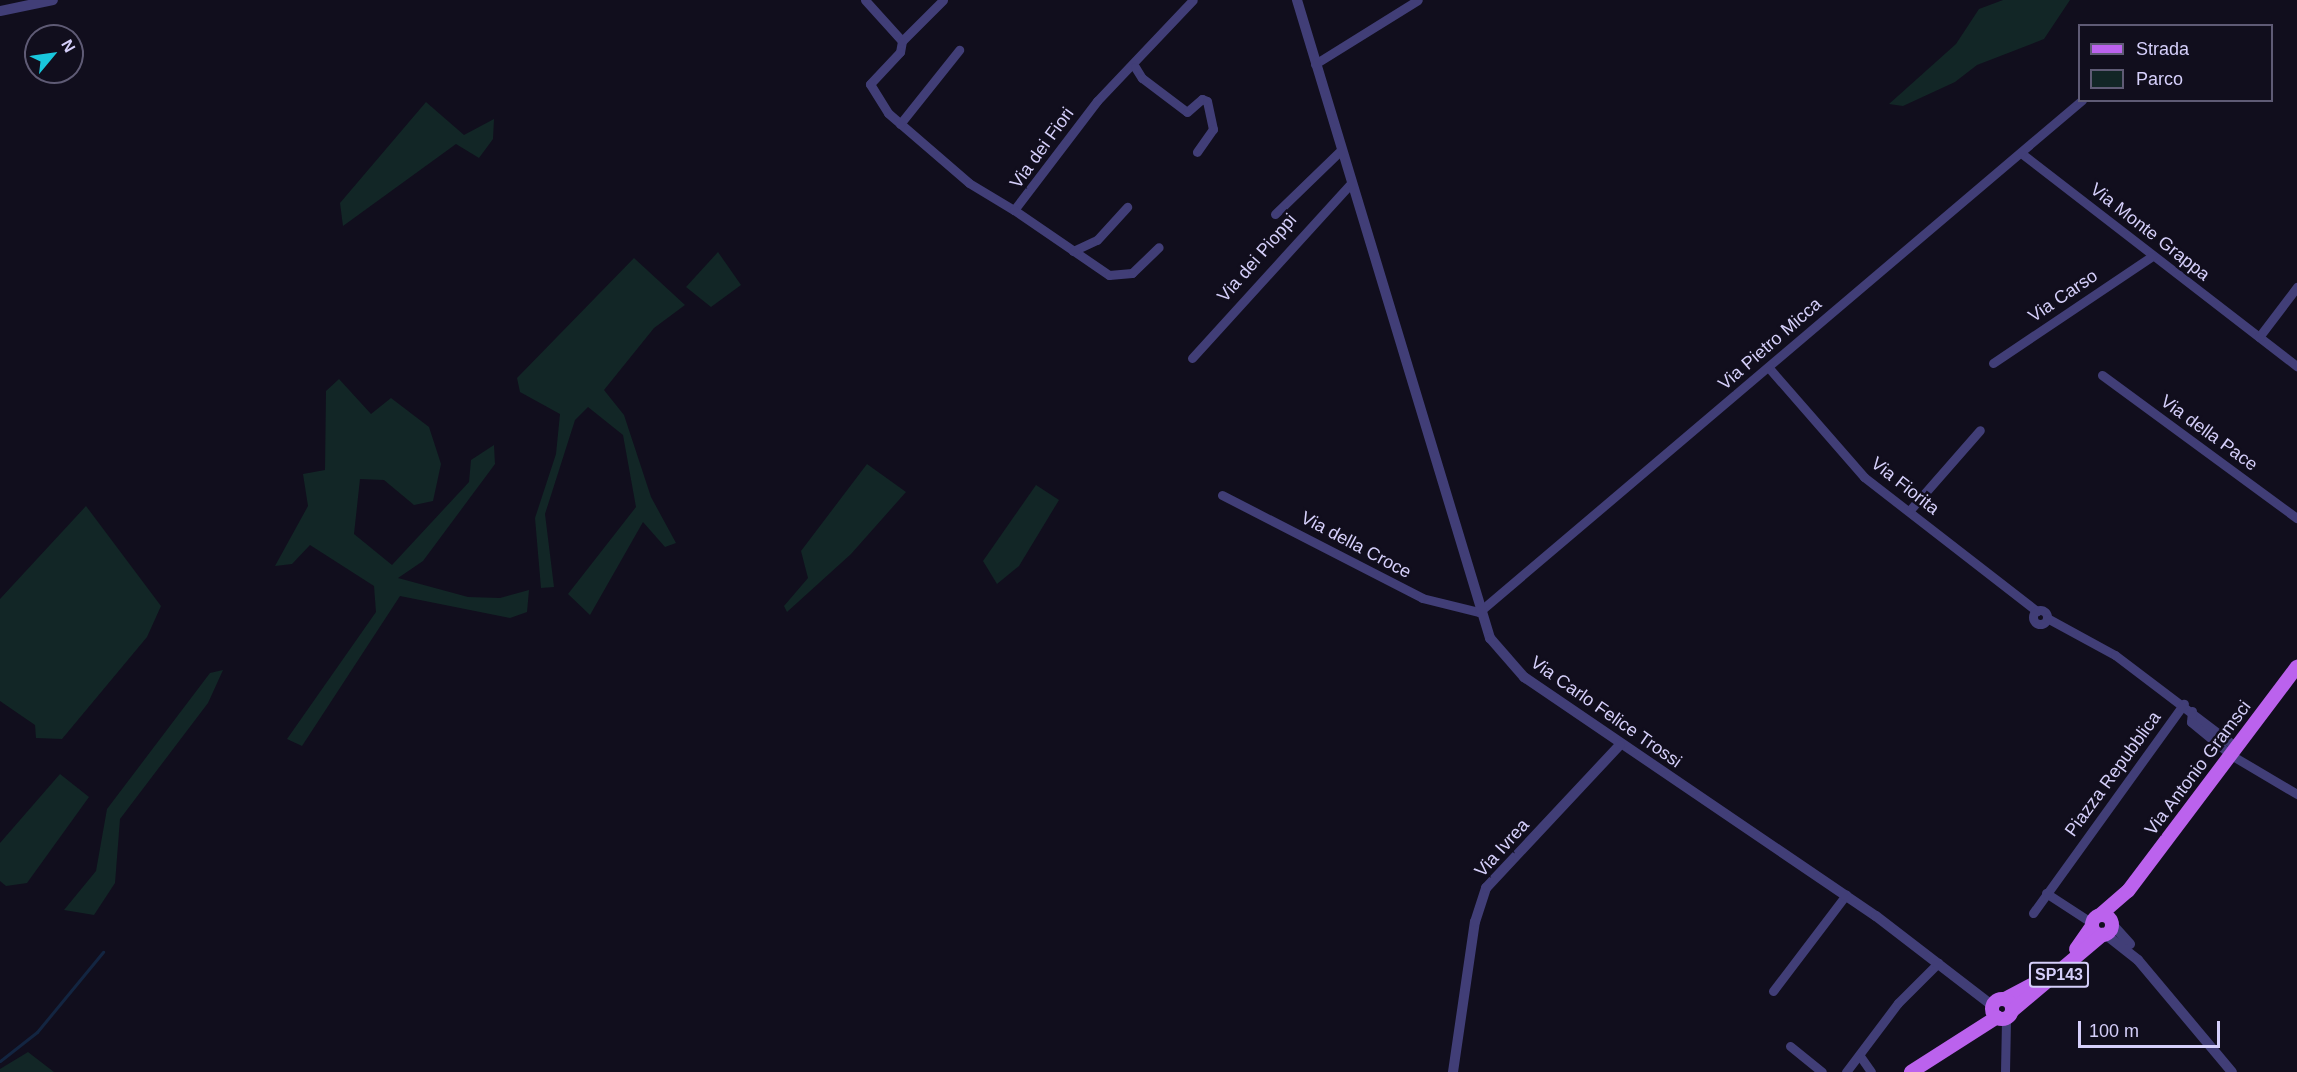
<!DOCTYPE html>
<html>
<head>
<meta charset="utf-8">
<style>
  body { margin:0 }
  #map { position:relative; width:2297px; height:1072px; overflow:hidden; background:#110e1d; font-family:Arial,sans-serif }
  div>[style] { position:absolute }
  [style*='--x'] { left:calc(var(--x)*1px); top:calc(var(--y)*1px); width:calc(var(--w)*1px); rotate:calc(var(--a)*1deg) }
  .green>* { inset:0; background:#122626 }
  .stream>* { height:3px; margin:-1.5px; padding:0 1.5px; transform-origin:1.5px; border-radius:1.5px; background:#132541 }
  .minor>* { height:9px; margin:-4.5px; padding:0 4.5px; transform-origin:4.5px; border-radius:4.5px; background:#413e77 }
  .minor>.ring { margin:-4.5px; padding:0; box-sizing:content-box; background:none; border:9px solid #413e77; border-radius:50% }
  .tertiary>* { height:10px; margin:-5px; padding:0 5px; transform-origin:5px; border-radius:5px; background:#413e77 }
  .primary>* { height:14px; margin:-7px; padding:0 7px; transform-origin:7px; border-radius:7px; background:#bb62ed }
  .primary>.ring { margin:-7px; padding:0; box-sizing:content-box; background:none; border:14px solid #bb62ed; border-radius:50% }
  span { translate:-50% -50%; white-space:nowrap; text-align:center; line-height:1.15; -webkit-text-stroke:5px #110e1d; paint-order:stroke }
  .shield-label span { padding:2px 4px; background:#110e1d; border:2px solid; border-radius:4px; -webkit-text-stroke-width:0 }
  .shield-label { font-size:16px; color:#d5cffa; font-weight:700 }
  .street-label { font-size:18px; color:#d5cffa }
  .legend { position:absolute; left:2078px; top:24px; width:195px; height:78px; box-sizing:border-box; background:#110e1d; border:2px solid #5f5b75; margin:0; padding:8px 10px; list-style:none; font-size:18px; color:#d5cffa }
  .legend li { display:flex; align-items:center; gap:12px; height:30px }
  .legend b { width:30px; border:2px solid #5f5b75 }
  .north { position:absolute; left:24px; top:24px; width:60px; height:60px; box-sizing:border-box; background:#110e1d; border:2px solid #5f5b75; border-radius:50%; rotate:61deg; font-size:16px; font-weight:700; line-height:24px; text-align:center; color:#d5cffa }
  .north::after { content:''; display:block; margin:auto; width:21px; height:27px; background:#19c7dc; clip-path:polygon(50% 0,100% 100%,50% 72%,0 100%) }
  .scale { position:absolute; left:2078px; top:1021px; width:142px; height:27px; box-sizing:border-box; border:3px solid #d5cffa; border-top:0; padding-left:8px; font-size:18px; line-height:21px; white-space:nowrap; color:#d5cffa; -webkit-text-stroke:4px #110e1d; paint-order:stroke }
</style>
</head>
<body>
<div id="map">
  <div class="green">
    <i style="clip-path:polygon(2003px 0,2070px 0,2044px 39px,1977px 65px,1955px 82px,1903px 106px,1889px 104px,1956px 44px,1979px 9px)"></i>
    <i style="clip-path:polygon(426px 102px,464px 135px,494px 119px,493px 139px,479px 158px,456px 144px,343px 226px,340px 203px)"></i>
    <i style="clip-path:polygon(718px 252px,741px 285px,711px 307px,686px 287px)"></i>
    <i style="clip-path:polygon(634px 258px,685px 305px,654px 328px,604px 390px,624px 415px,651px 497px,676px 543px,665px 547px,643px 522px,590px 615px,568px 594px,636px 507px,623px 435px,588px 407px,575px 420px,545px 514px,554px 587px,541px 588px,535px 518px,556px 454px,560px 414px,520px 392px,517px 378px)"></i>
    <i style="clip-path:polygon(339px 379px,371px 414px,391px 398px,429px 427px,441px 464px,433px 501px,414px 505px,384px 480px,360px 479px,354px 534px,392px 565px,469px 482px,471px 460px,494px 445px,495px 464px,423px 561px,398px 578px,468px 597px,500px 598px,529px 590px,527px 612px,510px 618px,400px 596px,302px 746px,287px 739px,376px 612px,374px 586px,310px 545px,292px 564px,275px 566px,308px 506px,303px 474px,325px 470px,326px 391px)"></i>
    <i style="clip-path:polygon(867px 464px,906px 492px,851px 554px,787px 612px,784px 606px,808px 578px,801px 551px)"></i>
    <i style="clip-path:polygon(1036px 485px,1059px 500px,1019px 566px,997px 584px,983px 561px)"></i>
    <i style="clip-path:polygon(86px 506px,161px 606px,147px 637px,62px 739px,36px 738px,35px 725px,0 701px,0 599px)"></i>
    <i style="clip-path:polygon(223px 670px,208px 703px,120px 819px,115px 883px,94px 915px,64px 910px,96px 871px,107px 809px,210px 673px)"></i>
    <i style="clip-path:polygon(60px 774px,89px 797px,27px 883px,6px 886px,0 881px,0 843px)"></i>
    <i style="clip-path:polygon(28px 1052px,54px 1072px,0 1072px,0 1069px)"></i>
  </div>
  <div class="stream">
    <i style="--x:0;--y:1061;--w:47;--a:-38.1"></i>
    <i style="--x:37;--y:1032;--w:104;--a:-50.5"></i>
  </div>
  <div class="minor">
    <i style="--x:865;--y:0;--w:55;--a:47.9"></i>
    <i style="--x:902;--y:41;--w:11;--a:100"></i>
    <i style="--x:900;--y:52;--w:44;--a:133.2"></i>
    <i style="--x:870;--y:84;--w:34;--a:58"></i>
    <i style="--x:888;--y:113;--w:107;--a:40.8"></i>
    <i style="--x:969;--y:183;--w:52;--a:31"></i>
    <i style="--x:1014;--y:210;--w:137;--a:-52.7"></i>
    <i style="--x:1097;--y:101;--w:139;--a:-46.5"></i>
    <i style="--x:902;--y:41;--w:58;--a:-45"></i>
    <i style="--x:1315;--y:64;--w:121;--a:-31.9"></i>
    <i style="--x:1135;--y:67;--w:13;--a:58"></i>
    <i style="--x:1142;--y:78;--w:56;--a:37.1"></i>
    <i style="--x:1187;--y:112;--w:20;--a:-41"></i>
    <i style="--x:1202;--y:99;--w:5;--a:22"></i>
    <i style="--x:1207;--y:101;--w:29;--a:78"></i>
    <i style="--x:1213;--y:129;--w:28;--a:125"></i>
    <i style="--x:900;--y:124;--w:95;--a:-51.4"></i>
    <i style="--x:2021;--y:153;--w:349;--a:37.7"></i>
    <i style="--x:1014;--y:210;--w:115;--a:34.4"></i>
    <i style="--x:1109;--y:275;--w:23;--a:-5"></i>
    <i style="--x:1132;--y:273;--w:37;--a:-44"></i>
    <i style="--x:1275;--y:214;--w:91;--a:-44.1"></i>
    <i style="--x:1073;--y:251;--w:26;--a:-25"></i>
    <i style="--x:1097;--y:240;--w:45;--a:-47.7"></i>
    <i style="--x:2259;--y:337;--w:63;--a:-52.8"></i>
    <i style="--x:1192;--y:358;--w:236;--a:-47.7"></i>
    <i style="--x:1993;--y:363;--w:192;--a:-33.9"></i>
    <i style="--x:1769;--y:368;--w:145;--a:48.9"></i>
    <i style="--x:1864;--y:477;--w:219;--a:37.8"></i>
    <i style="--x:2102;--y:375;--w:242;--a:36.3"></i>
    <i style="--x:1222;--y:495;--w:225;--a:27.2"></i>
    <i style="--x:1422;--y:598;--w:59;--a:13.8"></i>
    <i style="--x:1479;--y:612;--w:791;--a:-40.33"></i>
    <i style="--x:1910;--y:510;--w:106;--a:-48.8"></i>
    <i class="ring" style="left:2033px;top:610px;width:5px;height:5px"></i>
    <i style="--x:2047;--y:618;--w:77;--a:28.6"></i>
    <i style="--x:2115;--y:655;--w:152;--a:37.2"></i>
    <i style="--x:2192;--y:711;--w:11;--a:95"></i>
    <i style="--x:2191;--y:722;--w:52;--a:39.5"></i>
    <i style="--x:2231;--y:755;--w:77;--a:30.6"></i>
    <i style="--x:2046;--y:893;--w:55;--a:33.1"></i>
    <i style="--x:2033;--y:913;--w:258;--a:-54.2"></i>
    <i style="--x:1773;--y:991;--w:121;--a:-52.8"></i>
    <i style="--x:1790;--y:1046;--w:41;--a:39.1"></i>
    <i style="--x:1860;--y:1056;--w:19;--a:55"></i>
    <i style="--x:1846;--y:1072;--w:86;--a:-53"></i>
    <i style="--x:1898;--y:1003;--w:57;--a:-45"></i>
    <i style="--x:2005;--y:1072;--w:54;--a:-88.9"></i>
  </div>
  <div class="tertiary">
    <i style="--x:1297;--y:0;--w:667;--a:73.17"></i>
    <i style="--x:1490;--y:638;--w:52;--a:48.9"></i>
    <i style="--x:1524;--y:677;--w:425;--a:34.2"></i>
    <i style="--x:1876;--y:916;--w:148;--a:37.6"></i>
    <i style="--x:0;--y:11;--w:54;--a:-11.7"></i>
    <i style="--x:2112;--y:924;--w:27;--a:48"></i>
    <i style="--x:2105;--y:934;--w:42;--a:38.2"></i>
    <i style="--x:2138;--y:960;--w:146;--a:50"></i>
    <i style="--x:1453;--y:1072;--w:152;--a:-81.7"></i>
    <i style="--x:1475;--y:922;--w:36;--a:-72"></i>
    <i style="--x:1486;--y:888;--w:196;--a:-46.9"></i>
  </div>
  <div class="primary">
    <i style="--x:2100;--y:915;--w:37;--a:-41"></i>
    <i style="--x:2128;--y:891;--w:281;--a:-53"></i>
    <i class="ring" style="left:2092px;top:915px;width:6px;height:6px"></i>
    <i style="--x:2076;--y:949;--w:28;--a:-55"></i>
    <i style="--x:2005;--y:999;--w:30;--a:-28"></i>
    <i class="ring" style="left:1992px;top:999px;width:6px;height:6px"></i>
    <i style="--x:2012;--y:1011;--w:118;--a:-40.2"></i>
    <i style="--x:1911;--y:1072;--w:102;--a:-32.6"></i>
  </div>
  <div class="shield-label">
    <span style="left:2059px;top:975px">SP143</span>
  </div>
  <div class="street-label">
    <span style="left:1042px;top:148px;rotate:-54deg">Via dei Fiori</span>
    <span style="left:2150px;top:232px;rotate:38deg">Via Monte Grappa</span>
    <span style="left:1257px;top:258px;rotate:-49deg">Via dei Pioppi</span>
    <span style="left:2063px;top:296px;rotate:-34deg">Via Carso</span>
    <span style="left:1770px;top:344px;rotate:-41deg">Via Pietro Micca</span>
    <span style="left:2209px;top:433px;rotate:36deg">Via della Pace</span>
    <span style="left:1905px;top:486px;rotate:38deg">Via Fiorita</span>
    <span style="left:1356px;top:545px;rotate:28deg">Via della Croce</span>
    <span style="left:1606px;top:712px;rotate:35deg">Via Carlo Felice Trossi</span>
    <span style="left:2198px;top:768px;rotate:-53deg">Via Antonio Gramsci</span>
    <span style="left:2113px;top:774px;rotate:-54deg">Piazza Repubblica</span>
    <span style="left:1502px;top:848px;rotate:-48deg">Via Ivrea</span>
  </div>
  <ul class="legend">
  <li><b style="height:8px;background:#bb62ed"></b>Strada</li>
  <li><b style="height:16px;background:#122626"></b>Parco</li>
  </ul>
  <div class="north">N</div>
  <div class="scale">100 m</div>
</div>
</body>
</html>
